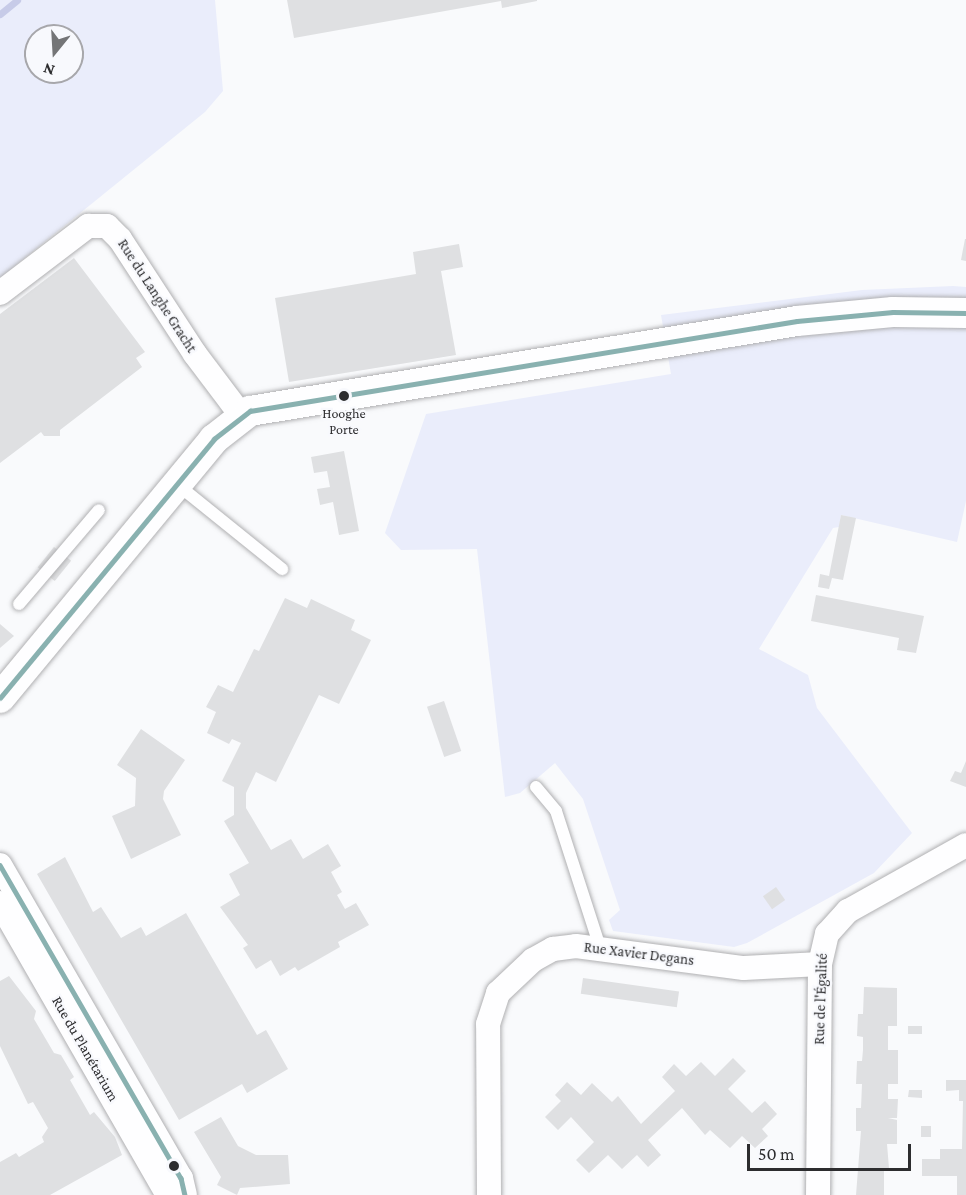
<!DOCTYPE html>
<html>
<head>
<meta charset="utf-8">
<style>
  body { margin:0 }
  #map { position:relative; width:966px; height:1195px; overflow:hidden; background:#f9fafc; font-family:"Crimson Pro",serif }
  div>[style] { position:absolute }
  [style*='--x'] { left:calc(var(--x)*1px); top:calc(var(--y)*1px); width:calc(var(--w)*1px); rotate:calc(var(--a)*1deg) }
  .green>* { inset:0; background:#eaedfb }
  .stream>* { height:7px; margin:-3.5px; padding:0 3.5px; transform-origin:3.5px; border-radius:3.5px; background:#c7cbe8 }
  .building>* { inset:0; background:#dfe0e2; transform-origin:0 0 }
  .roads { filter:drop-shadow(0 0 2px #b0b0b2) drop-shadow(0 0 2px #b0b0b2) }
  .service>* { height:12px; margin:-6px; padding:0 6px; transform-origin:6px; border-radius:6px; background:#fefeff }
  .minor>* { height:24px; margin:-12px; padding:0 12px; transform-origin:12px; border-radius:12px; background:#fefeff }
  .tertiary>* { height:30px; margin:-15px; padding:0 15px; transform-origin:15px; border-radius:15px; background:#fefeff }
  .bus-1>* { height:4.5px; margin:-2.25px; padding:0 2.25px; transform-origin:2.25px; border-radius:2.25px; background:#89b1b0 }
  .dots>* { width:16px; height:16px; translate:-50% -50%; box-sizing:border-box; border:3px solid #f8f9fd; border-radius:50% }
  span { translate:-50% -50%; white-space:nowrap; text-align:center; line-height:1.15; -webkit-text-stroke:4.5px #f8f9fd; paint-order:stroke }
  .bus-label { font-size:14px; color:#2d2d2f }
  .street-label { font-size:15px; color:#2d2d2f }
  .north { position:absolute; left:24px; top:24px; width:60px; height:60px; box-sizing:border-box; background:#f8f9fd; border:2px solid #a7a7ab; border-radius:50%; rotate:198deg; font-size:16px; font-weight:700; line-height:24px; text-align:center; color:#2d2d2f }
  .north::after { content:''; display:block; margin:auto; width:21px; height:27px; background:#747577; clip-path:polygon(50% 0,100% 100%,50% 72%,0 100%) }
  .scale { position:absolute; left:747px; top:1144px; width:164px; height:27px; box-sizing:border-box; border:3px solid #2d2d2f; border-top:0; padding-left:8px; font-size:18px; line-height:21px; white-space:nowrap; color:#2d2d2f; -webkit-text-stroke:4px #f8f9fd; paint-order:stroke }
</style>
</head>
<body>
<div id="map">
  <div class="green">
    <i style="clip-path:polygon(evenodd,0 0,215px 0,223px 91px,205px 112px,0 278px,0 0,36px 36px,72px 36px,72px 72px,36px 72px,36px 36px)"></i>
    <i style="clip-path:polygon(953px 286px,966px 287px,966px 501px,957px 542px,841px 515px,839px 527px,833px 528px,759px 649px,808px 675px,817px 708px,912px 833px,874px 873px,747px 943px,734px 947px,613px 931px,609px 920px,620px 910px,583px 799px,555px 763px,520px 793px,505px 797px,477px 549px,401px 550px,385px 533px,426px 414px,671px 374px,661px 315px,862px 290px)"></i>
  </div>
  <div class="stream">
    <i style="--x:0;--y:14;--w:22;--a:-39"></i>
  </div>
  <div class="building">
    <i style="clip-path:polygon(287px 0,537px 0,537px 1px,502px 8px,501px 1px,294px 38px)"></i>
    <i style="clip-path:polygon(965px 239px,966px 239px,966px 261px,961px 260px)"></i>
    <i style="clip-path:polygon(459px 244px,463px 267px,441px 271px,456px 355px,289px 382px,275px 298px,416px 274px,413px 252px)"></i>
    <i style="clip-path:polygon(74px 258px,145px 352px,136px 358px,142px 367px,60px 430px,60px 436px,44px 436px,41px 432px,0 463px,0 314px)"></i>
    <i style="clip-path:polygon(344px 451px,359px 531px,339px 535px,333px 502px,320px 505px,317px 489px,330px 487px,327px 471px,314px 473px,311px 457px)"></i>
    <i style="clip-path:polygon(841px 515px,856px 518px,843px 580px,832px 578px,829px 589px,818px 587px,820px 574px,829px 576px)"></i>
    <i style="left:54px;top:547px;width:22px;height:26px;rotate:39deg"></i>
    <i style="clip-path:polygon(816px 595px,924px 616px,916px 653px,897px 650px,899px 638px,811px 621px)"></i>
    <i style="clip-path:polygon(285px 598px,307px 608px,311px 599px,355px 620px,351px 630px,371px 640px,339px 704px,319px 695px,276px 782px,256px 772px,246px 793px,246px 808px,271px 850px,291px 839px,303px 859px,328px 844px,341px 866px,331px 872px,342px 892px,337px 895px,345px 909px,356px 903px,369px 925px,338px 942px,340px 947px,298px 971px,295px 967px,280px 976px,271px 960px,256px 969px,243px 948px,248px 945px,220px 907px,240px 895px,229px 874px,249px 863px,224px 821px,234px 815px,234px 787px,222px 781px,241px 743px,232px 739px,229px 744px,207px 733px,216px 712px,206px 707px,218px 685px,233px 692px,254px 649px,259px 651px)"></i>
    <i style="clip-path:polygon(0 624px,14px 636px,0 648px)"></i>
    <i style="left:444px;top:701px;width:53px;height:18px;rotate:71deg"></i>
    <i style="clip-path:polygon(141px 729px,185px 760px,164px 791px,163px 799px,181px 835px,131px 859px,112px 816px,135px 806px,136px 778px,117px 765px)"></i>
    <i style="clip-path:polygon(966px 761px,966px 787px,950px 781px,955px 771px,961px 773px)"></i>
    <i style="clip-path:polygon(65px 857px,93px 912px,101px 907px,121px 938px,141px 927px,146px 936px,186px 913px,257px 1035px,266px 1030px,288px 1069px,247px 1093px,242px 1084px,179px 1120px,37px 874px)"></i>
    <i style="left:776px;top:887px;width:16px;height:16px;rotate:55deg"></i>
    <i style="clip-path:polygon(9px 976px,36px 1011px,34px 1019px,54px 1053px,61px 1055px,74px 1077px,70px 1080px,90px 1115px,94px 1112px,115px 1137px,122px 1155px,50px 1195px,0 1195px,0 1162px,16px 1153px,19px 1157px,44px 1142px,42px 1137px,48px 1128px,33px 1102px,28px 1104px,0 1046px,0 981px)"></i>
    <i style="left:583px;top:978px;width:97px;height:16px;rotate:8deg"></i>
    <i style="clip-path:polygon(864px 987px,897px 988px,897px 1026px,888px 1026px,888px 1050px,898px 1050px,898px 1084px,888px 1084px,888px 1099px,898px 1099px,897px 1118px,888px 1118px,897px 1120px,897px 1144px,887px 1144px,889px 1168px,884px 1168px,884px 1195px,856px 1195px,861px 1131px,856px 1131px,856px 1108px,861px 1108px,862px 1084px,856px 1084px,857px 1061px,862px 1061px,863px 1050px,863px 1037px,857px 1036px,858px 1014px,863px 1014px)"></i>
    <i style="left:908px;top:1026px;width:14px;height:8px"></i>
    <i style="clip-path:polygon(733px 1058px,746px 1071px,728px 1089px,752px 1113px,765px 1101px,777px 1114px,762px 1129px,768px 1136px,755px 1148px,742px 1136px,730px 1148px,710px 1130px,705px 1135px,682px 1108px,648px 1140px,661px 1155px,648px 1167px,637px 1155px,622px 1169px,608px 1155px,589px 1173px,576px 1160px,594px 1142px,571px 1117px,558px 1130px,545px 1117px,561px 1101px,555px 1095px,567px 1082px,581px 1095px,592px 1083px,612px 1102px,618px 1096px,641px 1124px,675px 1091px,662px 1077px,674px 1064px,686px 1076px,701px 1062px,715px 1076px)"></i>
    <i style="clip-path:polygon(946px 1080px,966px 1080px,966px 1195px,957px 1195px,957px 1176px,922px 1176px,922px 1159px,940px 1159px,940px 1149px,962px 1149px,963px 1101px,959px 1101px,959px 1090px,946px 1091px)"></i>
    <i style="clip-path:polygon(909px 1090px,922px 1090px,922px 1098px,908px 1097px)"></i>
    <i style="clip-path:polygon(221px 1117px,238px 1146px,256px 1155px,288px 1155px,290px 1184px,240px 1188px,237px 1195px,217px 1185px,221px 1177px,194px 1132px)"></i>
    <i style="left:921px;top:1126px;width:10px;height:11px"></i>
  </div>
  <div class="roads">
    <div class="service">
      <i style="--x:178;--y:485;--w:134;--a:38.9"></i>
      <i style="--x:19;--y:604;--w:123;--a:-49.6"></i>
      <i style="--x:536;--y:787;--w:31;--a:50"></i>
      <i style="--x:556;--y:811;--w:143;--a:72.1"></i>
    </div>
    <div class="minor">
      <i style="--x:0;--y:293;--w:111;--a:-37.3"></i>
      <i style="--x:88;--y:226;--w:19;--a:0"></i>
      <i style="--x:107;--y:226;--w:18;--a:45"></i>
      <i style="--x:120;--y:239;--w:137;--a:56.9"></i>
      <i style="--x:195;--y:354;--w:76;--a:53"></i>
      <i style="--x:0;--y:865;--w:362;--a:60"></i>
      <i style="--x:181;--y:1178;--w:17;--a:77"></i>
      <i style="--x:0;--y:903;--w:337;--a:60.1"></i>
      <i style="--x:489;--y:1195;--w:171;--a:-90.3"></i>
      <i style="--x:488;--y:1024;--w:33;--a:-72"></i>
      <i style="--x:498;--y:993;--w:48;--a:-43.3"></i>
      <i style="--x:533;--y:960;--w:23;--a:-29"></i>
      <i style="--x:553;--y:949;--w:23;--a:-7"></i>
      <i style="--x:576;--y:946;--w:169;--a:7.5"></i>
      <i style="--x:744;--y:968;--w:76;--a:-3"></i>
      <i style="--x:818;--y:1195;--w:231;--a:-89.5"></i>
      <i style="--x:820;--y:964;--w:31;--a:-77"></i>
      <i style="--x:827;--y:934;--w:31;--a:-48"></i>
      <i style="--x:848;--y:911;--w:135;--a:-29.2"></i>
    </div>
    <div class="tertiary">
      <i style="--x:0;--y:698;--w:336;--a:-50.4"></i>
      <i style="--x:214;--y:439;--w:46;--a:-37.9"></i>
      <i style="--x:250;--y:411;--w:554;--a:-9.34"></i>
      <i style="--x:797;--y:321;--w:96;--a:-5.4"></i>
      <i style="--x:893;--y:312;--w:73;--a:0.8"></i>
    </div>
  </div>
  <div class="bus-1">
    <i style="--x:0;--y:698;--w:336;--a:-50.4"></i>
    <i style="--x:214;--y:439;--w:46;--a:-37.9"></i>
    <i style="--x:250;--y:411;--w:554;--a:-9.34"></i>
    <i style="--x:797;--y:321;--w:96;--a:-5.4"></i>
    <i style="--x:893;--y:312;--w:73;--a:0.8"></i>
    <i style="--x:0;--y:865;--w:362;--a:60"></i>
    <i style="--x:181;--y:1178;--w:17;--a:77"></i>
  </div>
  <div class="dots">
    <i style="left:344px;top:396px;background:#2d2d2f"></i>
    <i style="left:174px;top:1166px;background:#2d2d2f"></i>
  </div>
  <div class="bus-label">
    <span style="left:344px;top:421px">Hooghe<br>Porte</span>
  </div>
  <div class="street-label">
    <span style="left:157px;top:296px;rotate:57deg">Rue du Langhe Gracht</span>
    <span style="left:639px;top:954px;rotate:7deg">Rue Xavier Degans</span>
    <span style="left:821px;top:999px;rotate:-88deg">Rue de l'Égalité</span>
    <span style="left:85px;top:1049px;rotate:60deg">Rue du Planétarium</span>
  </div>
  <div class="north">N</div>
  <div class="scale">50 m</div>
</div>
</body>
</html>
